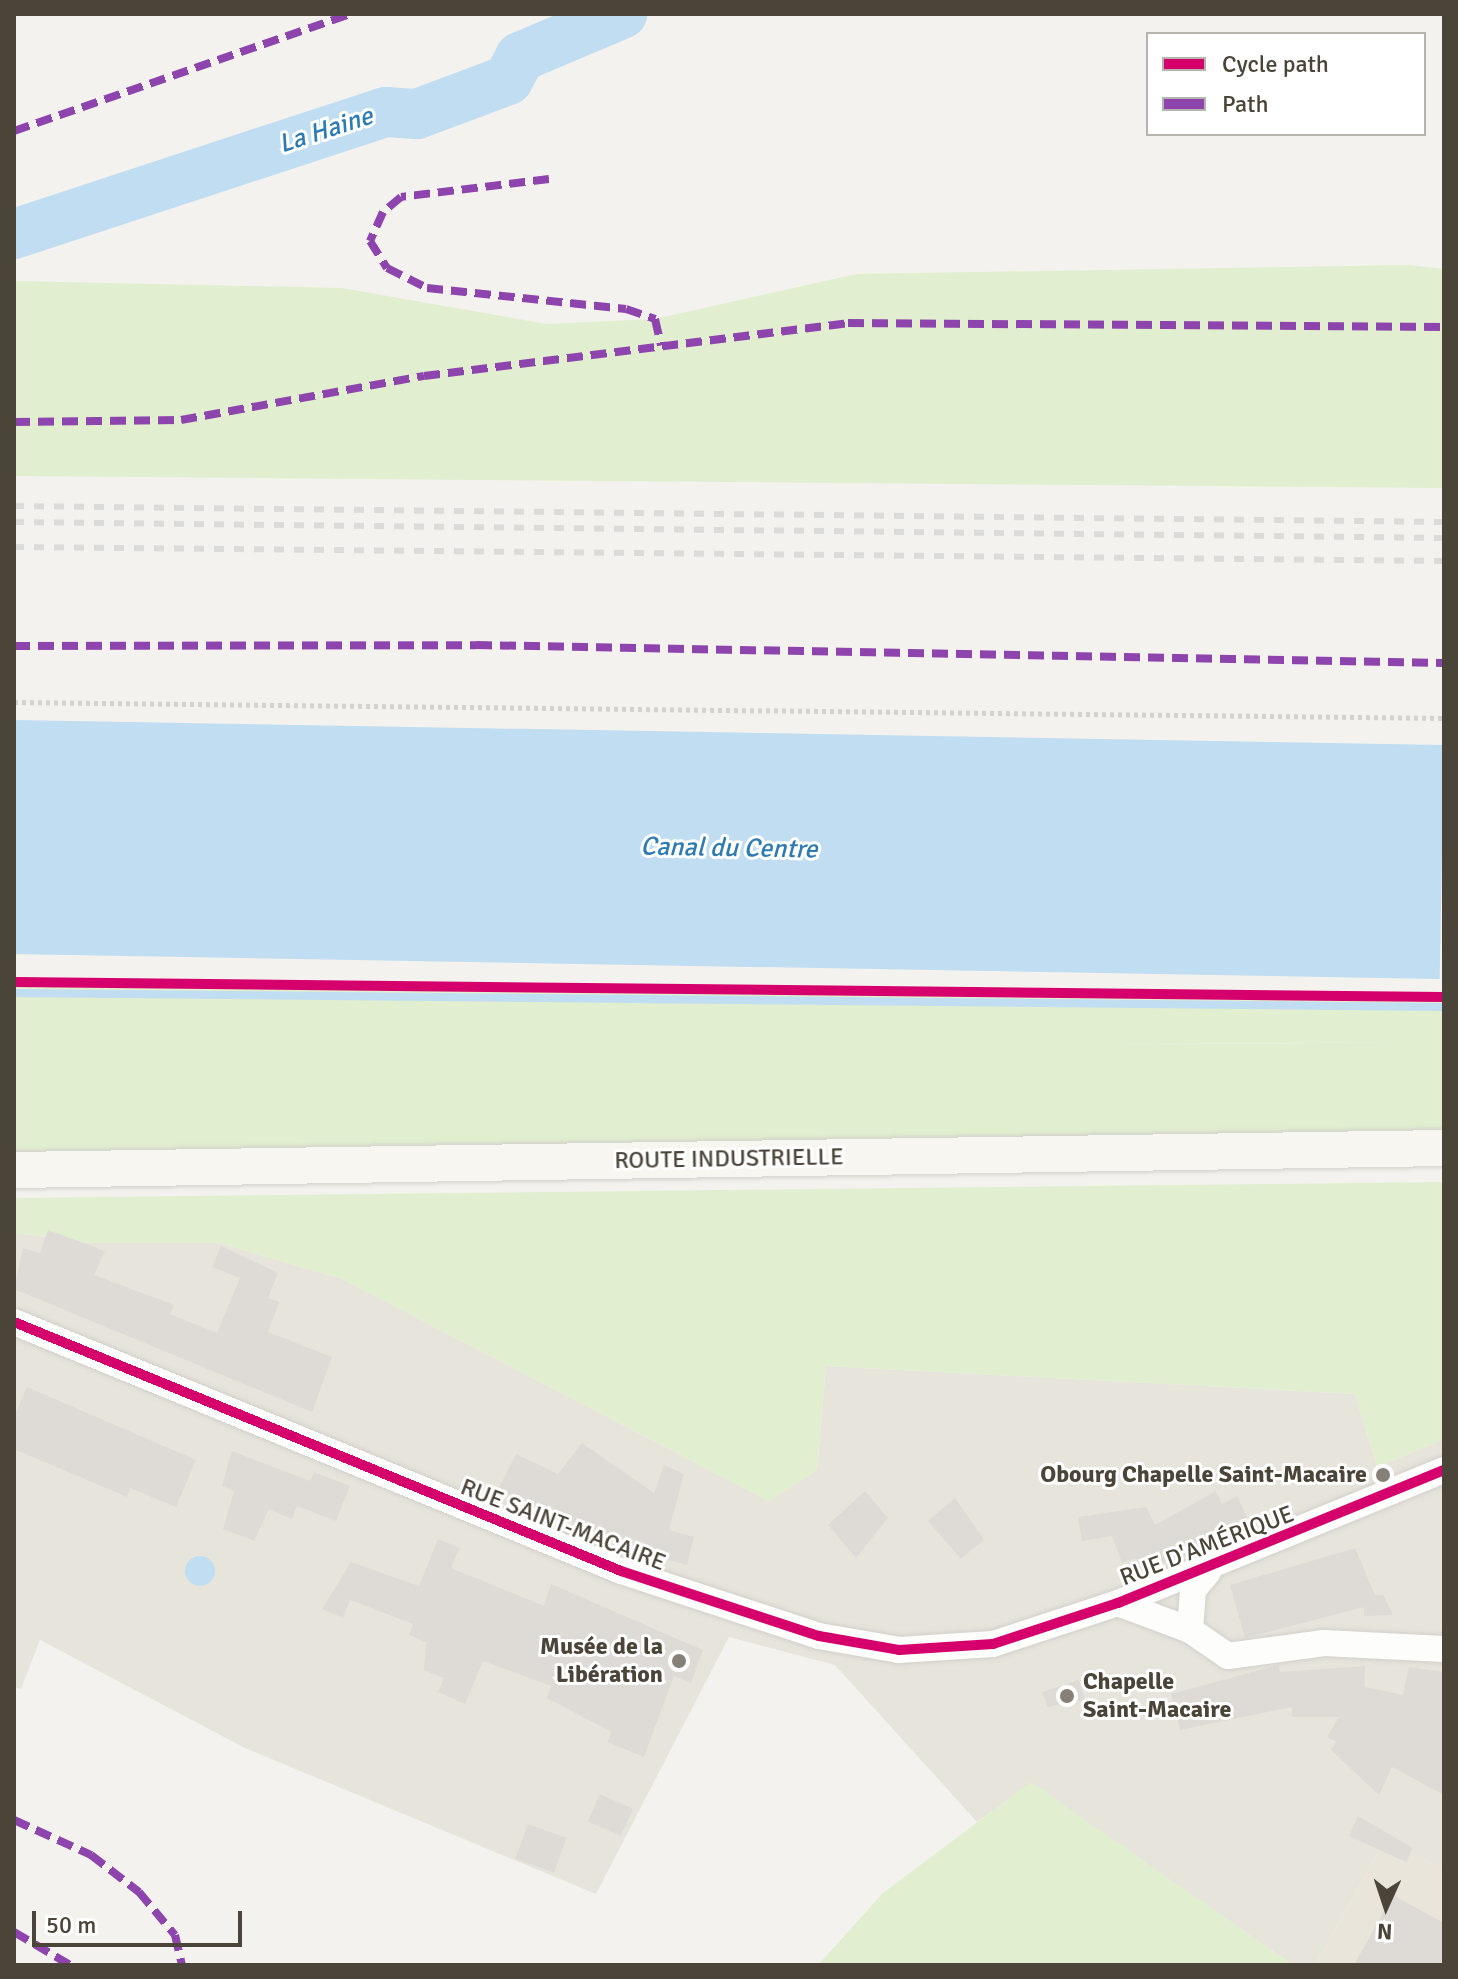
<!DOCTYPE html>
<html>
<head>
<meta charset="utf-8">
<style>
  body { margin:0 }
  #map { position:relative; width:1458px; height:1979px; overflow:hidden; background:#f4f2ee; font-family:Signika,sans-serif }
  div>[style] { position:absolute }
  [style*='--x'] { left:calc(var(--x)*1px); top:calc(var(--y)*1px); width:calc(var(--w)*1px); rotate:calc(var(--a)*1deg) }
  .residential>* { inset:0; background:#e7e4dc }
  .education>* { inset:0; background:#eae5da }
  .green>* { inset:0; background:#e1eecf }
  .water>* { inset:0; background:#c0ddf1; transform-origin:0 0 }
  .round { border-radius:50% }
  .stream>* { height:8px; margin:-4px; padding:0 4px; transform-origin:4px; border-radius:4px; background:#c0ddf1 }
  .river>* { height:50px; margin:-25px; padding:0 25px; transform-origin:25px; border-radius:25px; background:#c0ddf1 }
  .building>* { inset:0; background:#dedbd6; transform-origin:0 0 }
  .path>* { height:5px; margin-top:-2.5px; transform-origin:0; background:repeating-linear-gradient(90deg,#d3d2cc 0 4px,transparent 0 8px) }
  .roads { filter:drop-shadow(0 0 2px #d2d0cb) drop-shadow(0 0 2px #d2d0cb) }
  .minor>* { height:26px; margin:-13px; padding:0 13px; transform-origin:13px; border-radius:13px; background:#fdfdfc }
  .secondary>* { height:36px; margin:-18px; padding:0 18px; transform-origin:18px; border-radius:18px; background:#f7f6f1 }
  .rail>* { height:6px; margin-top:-3px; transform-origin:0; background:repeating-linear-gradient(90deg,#dbdbda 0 10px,transparent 0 20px) }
  .quiet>* { height:8px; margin-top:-4px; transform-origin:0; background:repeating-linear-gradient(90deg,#8e44ad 0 16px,transparent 0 24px) }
  .cycleway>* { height:10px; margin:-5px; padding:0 5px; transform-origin:5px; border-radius:5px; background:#d6006c }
  .dots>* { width:22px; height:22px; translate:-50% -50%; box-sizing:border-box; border:4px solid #fff; border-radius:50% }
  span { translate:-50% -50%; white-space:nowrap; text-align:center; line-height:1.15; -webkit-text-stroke:6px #fff; paint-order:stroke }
  .street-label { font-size:24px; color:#4b4439 }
  .poi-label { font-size:24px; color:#4b4439; font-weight:700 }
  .right { translate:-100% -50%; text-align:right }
  .left { translate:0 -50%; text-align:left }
  .water-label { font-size:26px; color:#2e7ab2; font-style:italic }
  .frame { position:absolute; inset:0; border:16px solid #4b4439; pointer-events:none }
  .legend { position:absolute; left:1146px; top:32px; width:280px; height:104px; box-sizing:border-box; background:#fff; border:2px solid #b7b4b0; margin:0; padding:10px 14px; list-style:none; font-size:24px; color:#4b4439 }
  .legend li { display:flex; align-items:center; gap:16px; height:40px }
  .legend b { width:40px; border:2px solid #b7b4b0 }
  .north { position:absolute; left:1346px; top:1867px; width:80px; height:80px; -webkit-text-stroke:6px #fff; paint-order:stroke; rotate:183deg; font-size:22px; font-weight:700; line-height:32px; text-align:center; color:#4b4439 }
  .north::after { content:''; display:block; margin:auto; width:28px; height:36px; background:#4b4439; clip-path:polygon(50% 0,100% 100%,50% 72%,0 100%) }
  .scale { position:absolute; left:32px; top:1911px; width:210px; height:36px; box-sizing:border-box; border:4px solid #4b4439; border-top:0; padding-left:10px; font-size:24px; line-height:28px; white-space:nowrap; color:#4b4439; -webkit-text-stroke:6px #fff; paint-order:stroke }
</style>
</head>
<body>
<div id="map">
  <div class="residential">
    <i style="clip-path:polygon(14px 1233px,94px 1243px,219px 1243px,342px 1279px,769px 1501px,817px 1470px,826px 1366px,1355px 1394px,1377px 1467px,1444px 1439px,1444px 1869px,1385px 1840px,1315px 1965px,1293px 1965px,1031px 1783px,977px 1822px,835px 1665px,729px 1637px,596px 1894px,245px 1748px,40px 1640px,21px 1689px,14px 1687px)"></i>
  </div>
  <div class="education">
    <i style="clip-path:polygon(1385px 1840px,1444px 1869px,1444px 1965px,1315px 1965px)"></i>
  </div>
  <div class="green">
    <i style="clip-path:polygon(1408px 265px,1444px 269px,1444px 488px,14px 476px,14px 281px,342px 288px,547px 324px,655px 319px,856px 274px)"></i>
    <i style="clip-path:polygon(evenodd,14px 982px,1444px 997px,1444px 1148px,14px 1170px,14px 982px,1434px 1042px,1086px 1045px,1085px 1045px,1255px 1043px,1434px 1042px)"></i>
    <i style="clip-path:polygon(1444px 1182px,1444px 1439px,1377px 1467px,1355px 1394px,826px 1366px,817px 1470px,769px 1501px,342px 1279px,219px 1243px,94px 1243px,14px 1233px,14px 1198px)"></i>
    <i style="clip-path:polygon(1031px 1782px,1161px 1873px,1293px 1965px,818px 1965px,883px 1893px)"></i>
  </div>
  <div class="water">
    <i style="left:14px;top:720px;width:1430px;height:234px;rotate:1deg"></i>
    <i class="round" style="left:185px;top:1556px;width:30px;height:30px"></i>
  </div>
  <div class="stream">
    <i style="--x:14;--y:993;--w:1430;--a:0.56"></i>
  </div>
  <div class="river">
    <i style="--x:14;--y:234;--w:391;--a:-18.2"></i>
    <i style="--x:386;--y:112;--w:31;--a:4"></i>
    <i style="--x:417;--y:114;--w:97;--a:-20.5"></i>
    <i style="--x:508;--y:80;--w:26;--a:-62"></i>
    <i style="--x:520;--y:57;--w:111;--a:-22.9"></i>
  </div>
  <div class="building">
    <i style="clip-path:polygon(48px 1230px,105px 1251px,94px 1275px,174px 1305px,170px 1314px,217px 1333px,240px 1278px,212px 1267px,221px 1246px,278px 1273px,268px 1298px,279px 1302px,268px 1332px,332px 1357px,312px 1412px,14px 1289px,23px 1248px,40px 1253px)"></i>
    <i style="clip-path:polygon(27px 1387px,196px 1460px,176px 1507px,130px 1488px,127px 1497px,14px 1449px,14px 1417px)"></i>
    <i style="clip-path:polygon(582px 1443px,654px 1493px,664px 1465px,684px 1474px,669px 1530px,694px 1537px,687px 1565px,601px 1541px,602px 1535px,498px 1490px,516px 1454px,558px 1474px)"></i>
    <i style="clip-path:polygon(232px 1451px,310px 1481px,314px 1472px,350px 1486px,336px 1521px,297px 1506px,292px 1519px,269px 1509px,254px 1541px,223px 1529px,234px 1491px,222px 1486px)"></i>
    <i style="clip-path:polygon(865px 1491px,888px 1518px,856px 1558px,828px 1525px)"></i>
    <i style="clip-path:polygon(1216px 1491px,1222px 1504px,1237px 1496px,1252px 1527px,1200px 1552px,1140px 1569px,1136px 1558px,1122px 1563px,1112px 1536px,1082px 1541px,1078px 1517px,1146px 1507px,1155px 1525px)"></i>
    <i style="clip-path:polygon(955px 1498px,984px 1540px,961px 1559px,928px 1521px)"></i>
    <i style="clip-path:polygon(438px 1539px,460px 1548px,451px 1568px,505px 1590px,544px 1606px,551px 1584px,703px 1650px,691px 1683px,674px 1676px,644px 1757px,607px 1742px,612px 1732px,547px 1698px,551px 1686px,483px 1661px,465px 1704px,438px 1692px,444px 1678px,424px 1670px,426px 1642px,409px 1635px,413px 1624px,350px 1600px,343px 1618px,322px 1609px,351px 1562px,419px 1586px)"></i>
    <i style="clip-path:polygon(1355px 1548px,1375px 1595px,1383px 1595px,1393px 1615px,1364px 1616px,1364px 1607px,1245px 1638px,1230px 1585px)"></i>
    <i style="clip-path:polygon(1278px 1665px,1280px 1672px,1365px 1666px,1365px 1687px,1403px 1695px,1409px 1667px,1444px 1672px,1444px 1795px,1392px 1767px,1379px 1795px,1331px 1750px,1336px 1742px,1327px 1737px,1339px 1717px,1292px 1717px,1292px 1707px,1180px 1730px,1171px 1694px)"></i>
    <i style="clip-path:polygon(1079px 1680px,1085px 1700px,1048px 1707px,1042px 1692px)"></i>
    <i style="left:600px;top:1794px;width:36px;height:30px;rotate:24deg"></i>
    <i style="clip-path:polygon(1358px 1816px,1413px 1848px,1406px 1862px,1349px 1836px)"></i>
    <i style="left:528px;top:1824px;width:41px;height:37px;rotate:20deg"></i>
    <i style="clip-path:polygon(1393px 1895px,1444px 1923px,1444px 1965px,1354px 1965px)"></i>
  </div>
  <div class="path">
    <i style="--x:14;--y:702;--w:1430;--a:0.64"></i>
  </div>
  <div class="roads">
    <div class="minor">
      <i style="--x:14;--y:1322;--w:656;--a:22.3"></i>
      <i style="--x:621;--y:1571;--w:208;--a:18.2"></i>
      <i style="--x:819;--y:1636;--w:81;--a:9.9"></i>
      <i style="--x:899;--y:1650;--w:94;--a:-3.7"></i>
      <i style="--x:993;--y:1644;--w:132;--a:-18.2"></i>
      <i style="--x:1118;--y:1603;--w:352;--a:-22.2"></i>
      <i style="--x:1118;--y:1603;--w:77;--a:20.6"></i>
      <i style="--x:1190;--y:1630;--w:46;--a:34.4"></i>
      <i style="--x:1228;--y:1656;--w:97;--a:-7.7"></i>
      <i style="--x:1324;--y:1643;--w:120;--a:2.9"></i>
      <i style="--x:1190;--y:1630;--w:40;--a:-85.7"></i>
      <i style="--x:1193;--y:1590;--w:23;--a:-50"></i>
    </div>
    <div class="secondary">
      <i style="--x:14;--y:1170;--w:1430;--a:-0.88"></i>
    </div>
  </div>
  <div class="rail">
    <i style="--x:14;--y:506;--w:1430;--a:0.64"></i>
    <i style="--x:14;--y:522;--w:1430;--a:0.64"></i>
    <i style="--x:14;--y:547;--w:1430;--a:0.56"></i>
  </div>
  <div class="quiet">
    <i style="--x:14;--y:131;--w:356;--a:-19.2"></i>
    <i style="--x:549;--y:179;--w:149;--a:173.1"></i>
    <i style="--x:401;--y:197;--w:23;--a:140"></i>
    <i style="--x:383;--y:212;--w:32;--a:114"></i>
    <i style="--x:370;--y:241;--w:32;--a:58"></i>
    <i style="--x:387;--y:268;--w:45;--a:26.6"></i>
    <i style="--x:427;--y:288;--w:200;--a:6"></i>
    <i style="--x:626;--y:309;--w:31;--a:19"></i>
    <i style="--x:655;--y:319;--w:27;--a:77"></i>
    <i style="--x:14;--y:422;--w:167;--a:-0.7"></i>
    <i style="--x:181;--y:420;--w:247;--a:-10.3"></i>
    <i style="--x:424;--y:376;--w:427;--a:-7.1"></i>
    <i style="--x:848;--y:323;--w:596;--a:0.38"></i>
    <i style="--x:14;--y:646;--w:462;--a:-0.1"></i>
    <i style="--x:476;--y:645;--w:968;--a:1.07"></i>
    <i style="--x:14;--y:1820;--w:85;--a:24.4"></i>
    <i style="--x:91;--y:1855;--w:61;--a:37.6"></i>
    <i style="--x:139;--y:1892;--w:56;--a:50.1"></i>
    <i style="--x:175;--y:1935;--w:31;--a:77"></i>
    <i style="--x:14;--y:1932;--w:65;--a:30.5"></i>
  </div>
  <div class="cycleway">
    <i style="--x:14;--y:982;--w:1430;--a:0.6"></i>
    <i style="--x:14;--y:1322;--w:656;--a:22.3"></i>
    <i style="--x:621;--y:1571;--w:208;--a:18.2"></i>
    <i style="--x:819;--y:1636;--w:81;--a:9.9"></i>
    <i style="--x:899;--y:1650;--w:94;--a:-3.7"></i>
    <i style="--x:993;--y:1644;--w:132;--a:-18.2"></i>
    <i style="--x:1118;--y:1603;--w:352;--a:-22.2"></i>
  </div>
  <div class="dots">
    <i style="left:1383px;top:1475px;background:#868178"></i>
    <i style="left:679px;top:1661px;background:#868178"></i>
    <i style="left:1067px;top:1696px;background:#868178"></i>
  </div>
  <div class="street-label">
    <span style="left:729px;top:1159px;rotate:-1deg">ROUTE INDUSTRIELLE</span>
    <span style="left:563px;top:1525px;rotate:21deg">RUE SAINT-MACAIRE</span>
    <span style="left:1207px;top:1546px;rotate:-21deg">RUE D'AMÉRIQUE</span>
  </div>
  <div class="poi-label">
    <span class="right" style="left:1367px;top:1475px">Obourg Chapelle Saint-Macaire</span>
    <span class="right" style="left:663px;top:1661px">Musée de la<br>Libération</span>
    <span class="left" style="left:1083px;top:1696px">Chapelle<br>Saint-Macaire</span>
  </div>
  <div class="water-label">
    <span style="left:326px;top:131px;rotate:-18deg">La Haine</span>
    <span style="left:729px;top:849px;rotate:1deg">Canal du Centre</span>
  </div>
  <div class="frame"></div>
  <ul class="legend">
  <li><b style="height:10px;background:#d6006c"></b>Cycle path</li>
  <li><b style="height:10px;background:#8e44ad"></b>Path</li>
  </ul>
  <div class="north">N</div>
  <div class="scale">50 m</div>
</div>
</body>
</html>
